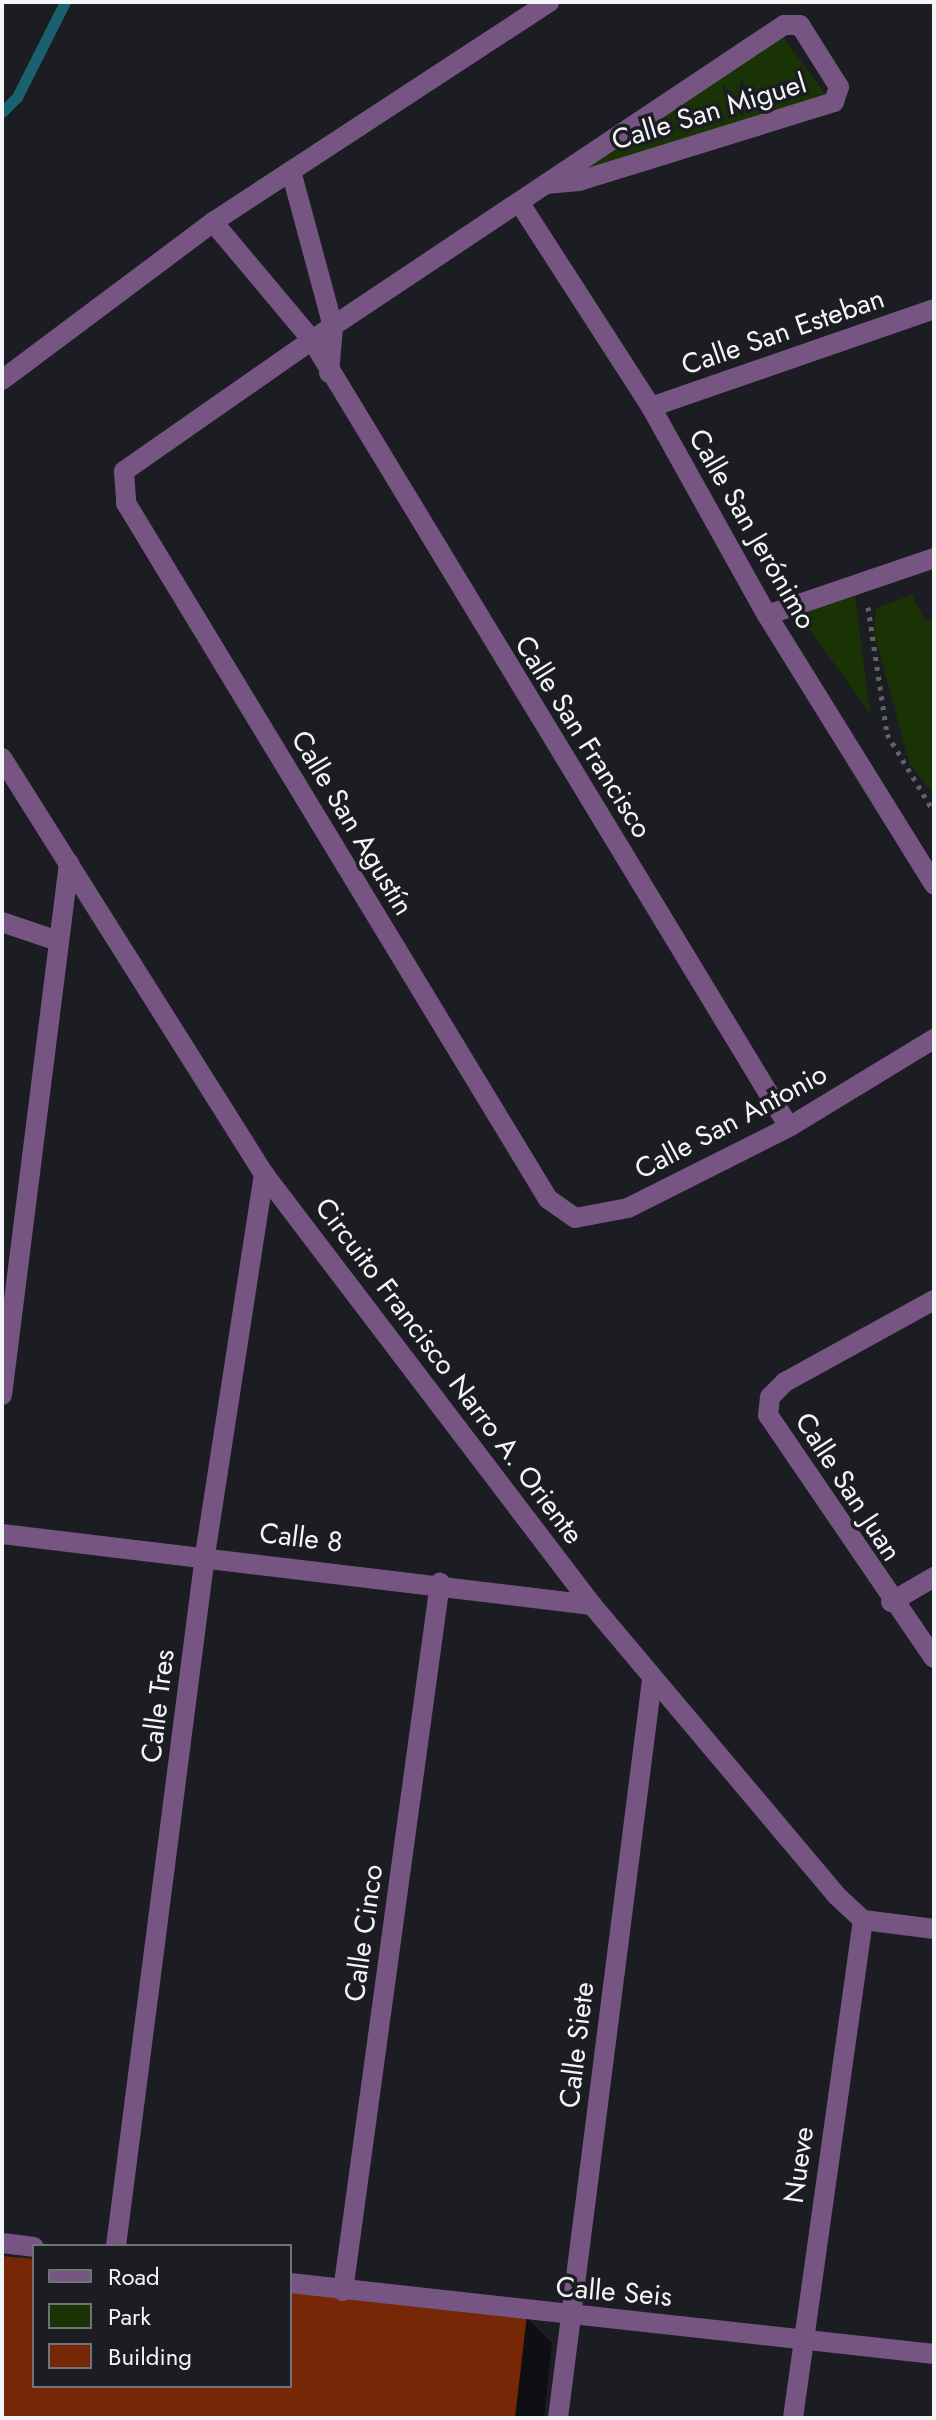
<!DOCTYPE html>
<html>
<head>
<meta charset="utf-8">
<style>
  body { margin:0 }
  #map { position:relative; width:936px; height:2420px; overflow:hidden; background:#1c1d23; font-family:Jost,sans-serif }
  div>[style] { position:absolute }
  [style*='--x'] { left:calc(var(--x)*1px); top:calc(var(--y)*1px); width:calc(var(--w)*1px); rotate:calc(var(--a)*1deg) }
  .green>* { inset:0; background:#193305 }
  .shadow>* { inset:0; background:#0007 }
  .stream>* { height:11px; margin:-5.5px; padding:0 5.5px; transform-origin:5.5px; border-radius:5.5px; background:#1a6170 }
  .building>* { inset:0; background:#762705 }
  .path>* { height:5px; margin-top:-2.5px; transform-origin:0; background:repeating-linear-gradient(90deg,#616267 0 4px,transparent 0 10px) }
  .minor>* { height:20px; margin:-10px; padding:0 10px; transform-origin:10px; border-radius:10px; background:#775583 }
  span { translate:-50% -50%; white-space:nowrap; text-align:center; line-height:1.15; -webkit-text-stroke:7px #1c1d23; paint-order:stroke }
  .street-label { font-size:28px; color:#f4f5f8 }
  .frame { position:absolute; inset:0; border:4px solid #f4f5f8; pointer-events:none }
  .legend { position:absolute; left:32px; top:2244px; width:260px; height:144px; box-sizing:border-box; background:#1c1d23; border:2px solid #727378; margin:0; padding:10px 14px; list-style:none; font-size:24px; color:#f4f5f8 }
  .legend li { display:flex; align-items:center; gap:16px; height:40px }
  .legend b { width:40px; border:2px solid #727378 }
</style>
</head>
<body>
<div id="map">
  <div class="green">
    <i style="clip-path:polygon(780px 33px,827px 96px,695px 143px,560px 176px)"></i>
    <i style="clip-path:polygon(912px 595px,925px 621px,934px 619px,934px 795px,910px 764px,874px 633px,876px 608px)"></i>
    <i style="clip-path:polygon(855px 596px,870px 713px,796px 611px)"></i>
  </div>
  <div class="shadow">
    <i style="clip-path:polygon(2px 2258px,34px 2261px,34px 2386px,290px 2386px,526px 2317px,552px 2343px,544px 2418px,2px 2418px)"></i>
  </div>
  <div class="stream">
    <i style="--x:2;--y:112;--w:21;--a:-45"></i>
    <i style="--x:17;--y:97;--w:106;--a:-63.2"></i>
  </div>
  <div class="building">
    <i style="clip-path:polygon(2px 2256px,34px 2259px,34px 2386px,290px 2386px,290px 2288px,527px 2315px,515px 2418px,2px 2418px)"></i>
  </div>
  <div class="path">
    <i style="--x:868;--y:607;--w:128;--a:81.5"></i>
    <i style="--x:887;--y:734;--w:91;--a:58.9"></i>
  </div>
  <div class="minor">
    <i style="--x:291;--y:171;--w:162;--a:74.9"></i>
    <i style="--x:333;--y:327;--w:46;--a:95"></i>
    <i style="--x:546;--y:184;--w:33;--a:-5"></i>
    <i style="--x:579;--y:181;--w:267;--a:-17.2"></i>
    <i style="--x:834;--y:102;--w:16;--a:-72"></i>
    <i style="--x:839;--y:87;--w:73;--a:-122.2"></i>
    <i style="--x:800;--y:25;--w:16;--a:180"></i>
    <i style="--x:784;--y:25;--w:567;--a:146.28"></i>
    <i style="--x:312;--y:340;--w:229;--a:145.1"></i>
    <i style="--x:124;--y:471;--w:32;--a:86"></i>
    <i style="--x:126;--y:503;--w:814;--a:58.77"></i>
    <i style="--x:548;--y:1199;--w:33;--a:35"></i>
    <i style="--x:575;--y:1218;--w:54;--a:-10.7"></i>
    <i style="--x:628;--y:1208;--w:180;--a:-26.7"></i>
    <i style="--x:789;--y:1127;--w:170;--a:-31.3"></i>
    <i style="--x:519;--y:202;--w:244;--a:57.2"></i>
    <i style="--x:651;--y:407;--w:238;--a:60.9"></i>
    <i style="--x:767;--y:615;--w:317;--a:58.2"></i>
    <i style="--x:213;--y:222;--w:154;--a:50"></i>
    <i style="--x:312;--y:340;--w:920;--a:58.78"></i>
    <i style="--x:2;--y:380;--w:264;--a:-36.8"></i>
    <i style="--x:213;--y:222;--w:402;--a:-33.2"></i>
    <i style="--x:651;--y:407;--w:299;--a:-19.1"></i>
    <i style="--x:767;--y:615;--w:176;--a:-18.8"></i>
    <i style="--x:2;--y:758;--w:492;--a:57.8"></i>
    <i style="--x:264;--y:1174;--w:542;--a:52.73"></i>
    <i style="--x:592;--y:1605;--w:379;--a:49.9"></i>
    <i style="--x:836;--y:1895;--w:37;--a:43"></i>
    <i style="--x:863;--y:1920;--w:72;--a:7.2"></i>
    <i style="--x:2;--y:922;--w:59;--a:18.7"></i>
    <i style="--x:934;--y:1300;--w:170;--a:151.2"></i>
    <i style="--x:785;--y:1382;--w:21;--a:135"></i>
    <i style="--x:770;--y:1397;--w:18;--a:96"></i>
    <i style="--x:768;--y:1415;--w:294;--a:55.7"></i>
    <i style="--x:2;--y:1395;--w:536;--a:-82.82"></i>
    <i style="--x:2;--y:1534;--w:594;--a:6.86"></i>
    <i style="--x:891;--y:1602;--w:50;--a:-30.2"></i>
    <i style="--x:2;--y:2243;--w:32;--a:7"></i>
    <i style="--x:116;--y:2246;--w:697;--a:-82.66"></i>
    <i style="--x:205;--y:1555;--w:386;--a:-81.2"></i>
    <i style="--x:290;--y:2283;--w:648;--a:6.29"></i>
    <i style="--x:343;--y:2291;--w:715;--a:-82.2"></i>
    <i style="--x:558;--y:2418;--w:744;--a:-82.74"></i>
    <i style="--x:793;--y:2418;--w:503;--a:-82"></i>
  </div>
  <div class="street-label">
    <span style="left:709px;top:112px;rotate:-17deg">Calle San Miguel</span>
    <span style="left:783px;top:332px;rotate:-19deg">Calle San Esteban</span>
    <span style="left:752px;top:529px;rotate:60deg">Calle San Jerónimo</span>
    <span style="left:583px;top:737px;rotate:58deg">Calle San Francisco</span>
    <span style="left:352px;top:823px;rotate:59deg">Calle San Agustín</span>
    <span style="left:731px;top:1122px;rotate:-28deg">Calle San Antonio</span>
    <span style="left:449px;top:1371px;rotate:53deg">Circuito Francisco Narro A. Oriente</span>
    <span style="left:848px;top:1487px;rotate:57deg">Calle San Juan</span>
    <span style="left:301px;top:1538px;rotate:7deg">Calle 8</span>
    <span style="left:158px;top:1706px;rotate:-83deg">Calle Tres</span>
    <span style="left:364px;top:1933px;rotate:-82deg">Calle Cinco</span>
    <span style="left:577px;top:2045px;rotate:-83deg">Calle Siete</span>
    <span style="left:799px;top:2165px;rotate:-82deg">Nueve</span>
    <span style="left:614px;top:2292px;rotate:5deg">Calle Seis</span>
  </div>
  <div class="frame"></div>
  <ul class="legend">
  <li><b style="height:10px;background:#775583"></b>Road</li>
  <li><b style="height:22px;background:#193305"></b>Park</li>
  <li><b style="height:22px;background:#762705"></b>Building</li>
  </ul>
</div>
</body>
</html>
